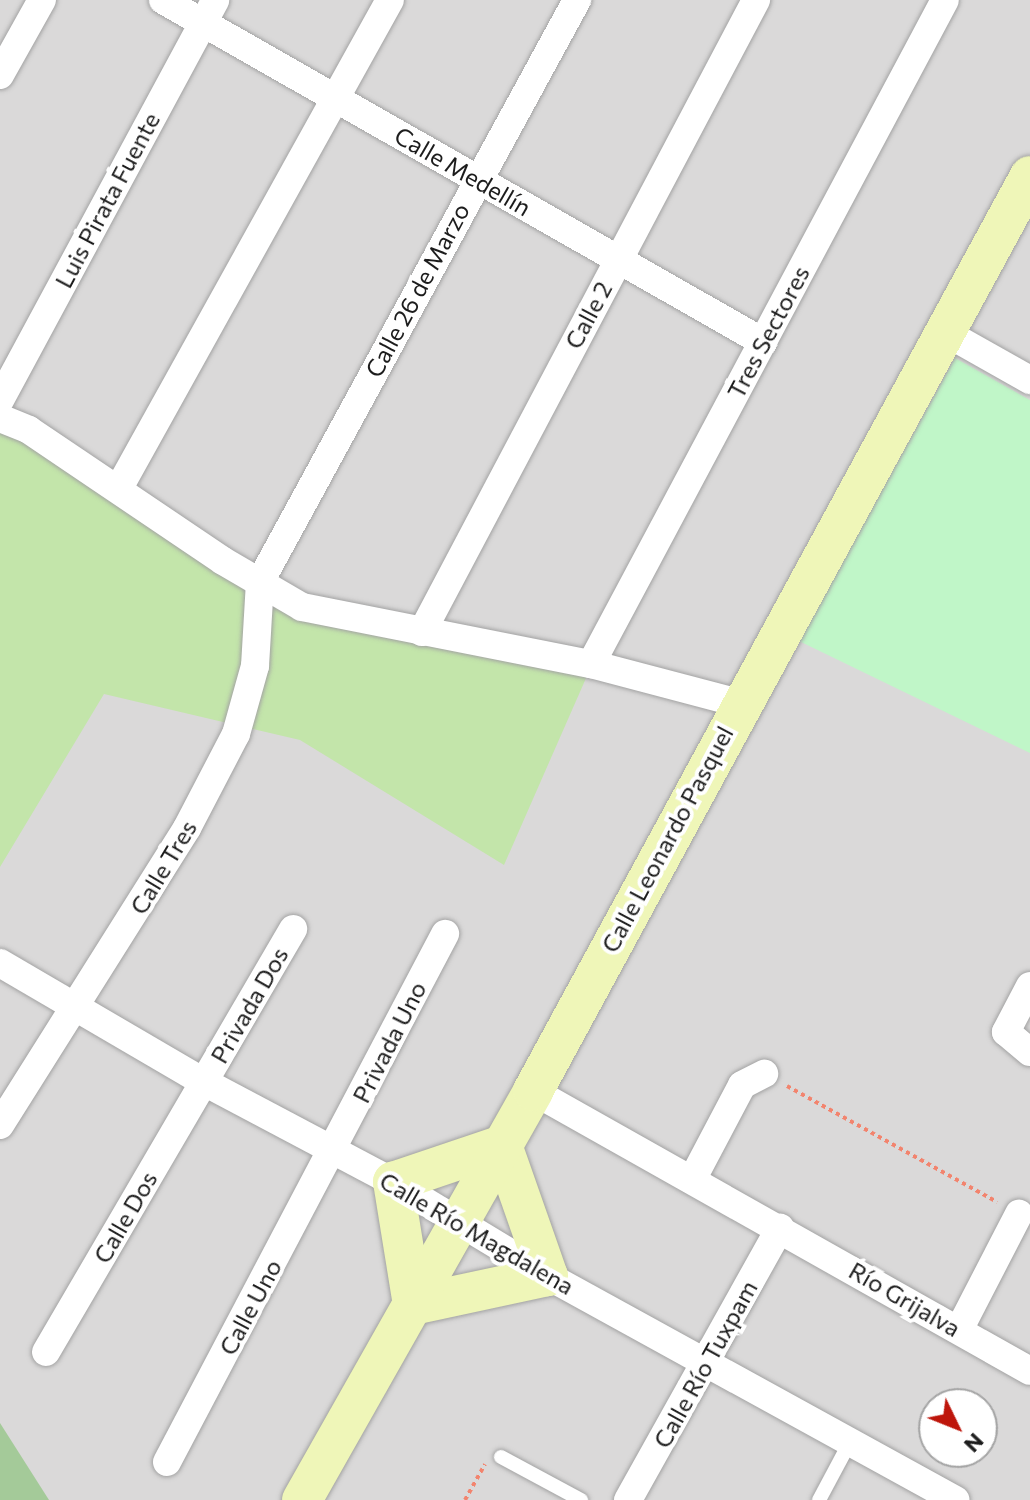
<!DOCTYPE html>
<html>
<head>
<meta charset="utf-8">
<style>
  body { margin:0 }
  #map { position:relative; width:1030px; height:1500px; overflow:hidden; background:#edeae2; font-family:Commissioner,sans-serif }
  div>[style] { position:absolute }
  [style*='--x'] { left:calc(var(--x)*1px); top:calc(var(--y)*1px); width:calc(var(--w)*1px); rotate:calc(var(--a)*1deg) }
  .residential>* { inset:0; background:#dad9d9 }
  .grass>* { inset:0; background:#c3e5aa }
  .forest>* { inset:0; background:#a4ca99 }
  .park>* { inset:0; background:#c0f6c8 }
  .path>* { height:4px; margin-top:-2px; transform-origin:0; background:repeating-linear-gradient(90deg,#f2846e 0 4px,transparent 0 8px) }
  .roads { filter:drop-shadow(0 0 2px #a3a3a3) drop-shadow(0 0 2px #a3a3a3) }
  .lane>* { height:14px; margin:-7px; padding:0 7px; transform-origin:7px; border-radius:7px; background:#fff }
  .street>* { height:28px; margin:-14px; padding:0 14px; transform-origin:14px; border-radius:14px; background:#fff }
  .secondary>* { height:40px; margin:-20px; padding:0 20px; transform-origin:20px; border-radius:20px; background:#eff6b8 }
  span { translate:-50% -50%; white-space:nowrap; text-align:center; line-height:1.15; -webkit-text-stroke:8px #fff; paint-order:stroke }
  .street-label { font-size:24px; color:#1c1c1c }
  .north { position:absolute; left:918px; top:1388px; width:80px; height:80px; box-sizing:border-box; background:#fff; border:2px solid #a4a4a4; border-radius:50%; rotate:133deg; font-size:22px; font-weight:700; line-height:32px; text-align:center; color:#1c1c1c }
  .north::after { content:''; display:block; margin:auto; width:28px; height:36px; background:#be160b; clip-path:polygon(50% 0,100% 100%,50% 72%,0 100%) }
</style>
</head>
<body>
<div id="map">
  <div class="residential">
    <i style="clip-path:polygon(evenodd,0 0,1030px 0,1030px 1500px,0 1500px,0 0,934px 1404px,982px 1404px,982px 1452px,934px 1452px,934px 1404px)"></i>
  </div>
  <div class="grass">
    <i style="clip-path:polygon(0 422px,274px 592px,594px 660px,504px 865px,300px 740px,104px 694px,0 867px)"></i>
  </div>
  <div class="forest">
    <i style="clip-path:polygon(0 1423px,49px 1500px,0 1500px)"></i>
  </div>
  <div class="park">
    <i style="clip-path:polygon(955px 358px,1030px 400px,1030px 753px,799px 641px)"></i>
  </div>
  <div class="path">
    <i style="--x:787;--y:1086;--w:240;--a:28.9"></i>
    <i style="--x:465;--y:1500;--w:41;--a:-60.9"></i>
  </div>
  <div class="roads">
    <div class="lane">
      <i style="--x:501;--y:1457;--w:91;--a:28.3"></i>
      <i style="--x:819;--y:1500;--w:66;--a:-61.9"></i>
    </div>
    <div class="street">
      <i style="--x:163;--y:0;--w:691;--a:29.68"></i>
      <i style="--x:0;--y:75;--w:86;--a:-60.8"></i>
      <i style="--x:943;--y:331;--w:100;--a:29.4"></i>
      <i style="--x:0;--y:400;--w:454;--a:-61.7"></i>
      <i style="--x:0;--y:418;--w:31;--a:22"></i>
      <i style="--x:29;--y:430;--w:234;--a:34"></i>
      <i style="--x:223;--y:561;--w:91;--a:30.2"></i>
      <i style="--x:302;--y:607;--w:295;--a:11.2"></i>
      <i style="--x:591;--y:664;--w:153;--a:14.8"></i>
      <i style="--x:119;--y:488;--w:558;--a:-60.96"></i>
      <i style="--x:422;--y:632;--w:715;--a:-62.14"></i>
      <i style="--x:591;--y:664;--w:752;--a:-61.94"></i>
      <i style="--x:0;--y:963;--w:236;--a:30.3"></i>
      <i style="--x:204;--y:1082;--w:214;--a:27.9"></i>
      <i style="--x:393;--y:1182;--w:181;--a:31.2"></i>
      <i style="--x:548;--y:1276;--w:465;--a:28.8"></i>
      <i style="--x:1030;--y:986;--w:52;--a:117.6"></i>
      <i style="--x:1006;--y:1032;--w:31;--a:40"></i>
      <i style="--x:533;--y:1091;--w:570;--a:29.4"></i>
      <i style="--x:0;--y:1125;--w:351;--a:-57.8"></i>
      <i style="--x:187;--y:828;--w:106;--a:-62.5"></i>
      <i style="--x:236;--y:734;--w:71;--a:-74.4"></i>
      <i style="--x:255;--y:666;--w:84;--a:-86.6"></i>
      <i style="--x:260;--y:582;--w:663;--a:-61.42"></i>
      <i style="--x:692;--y:1180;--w:107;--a:-62.2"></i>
      <i style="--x:742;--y:1085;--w:25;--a:-27"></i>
      <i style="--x:959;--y:1330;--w:131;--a:-62.7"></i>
      <i style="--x:46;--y:1352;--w:490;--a:-59.7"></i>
      <i style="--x:167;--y:1462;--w:597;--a:-62.23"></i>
      <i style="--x:628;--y:1500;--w:312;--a:-60.8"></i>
    </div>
    <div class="secondary">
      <i style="--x:502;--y:1145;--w:139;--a:70.7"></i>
      <i style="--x:548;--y:1276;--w:138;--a:167.9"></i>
      <i style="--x:413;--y:1305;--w:125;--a:-99.2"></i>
      <i style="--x:393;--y:1182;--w:115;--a:-18.7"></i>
      <i style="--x:302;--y:1500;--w:470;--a:-60.5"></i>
      <i style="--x:533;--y:1091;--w:1041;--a:-61.49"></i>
    </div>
  </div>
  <div class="street-label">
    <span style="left:463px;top:171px;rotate:30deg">Calle Medellín</span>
    <span style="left:107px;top:200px;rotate:-62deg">Luis Pirata Fuente</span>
    <span style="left:417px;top:290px;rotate:-62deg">Calle 26 de Marzo</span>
    <span style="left:588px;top:315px;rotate:-62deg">Calle 2</span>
    <span style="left:768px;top:332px;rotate:-62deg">Tres Sectores</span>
    <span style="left:667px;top:839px;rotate:-62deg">Calle Leonardo Pasquel</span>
    <span style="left:163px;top:867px;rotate:-59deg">Calle Tres</span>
    <span style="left:249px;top:1005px;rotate:-60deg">Privada Dos</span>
    <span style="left:389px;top:1042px;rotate:-63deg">Privada Uno</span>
    <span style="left:125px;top:1217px;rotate:-60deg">Calle Dos</span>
    <span style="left:477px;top:1233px;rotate:30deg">Calle Río Magdalena</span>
    <span style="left:905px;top:1299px;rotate:30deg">Río Grijalva</span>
    <span style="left:250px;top:1307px;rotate:-62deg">Calle Uno</span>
    <span style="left:705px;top:1364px;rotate:-61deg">Calle Río Tuxpam</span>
  </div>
  <div class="north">N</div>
</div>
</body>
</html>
